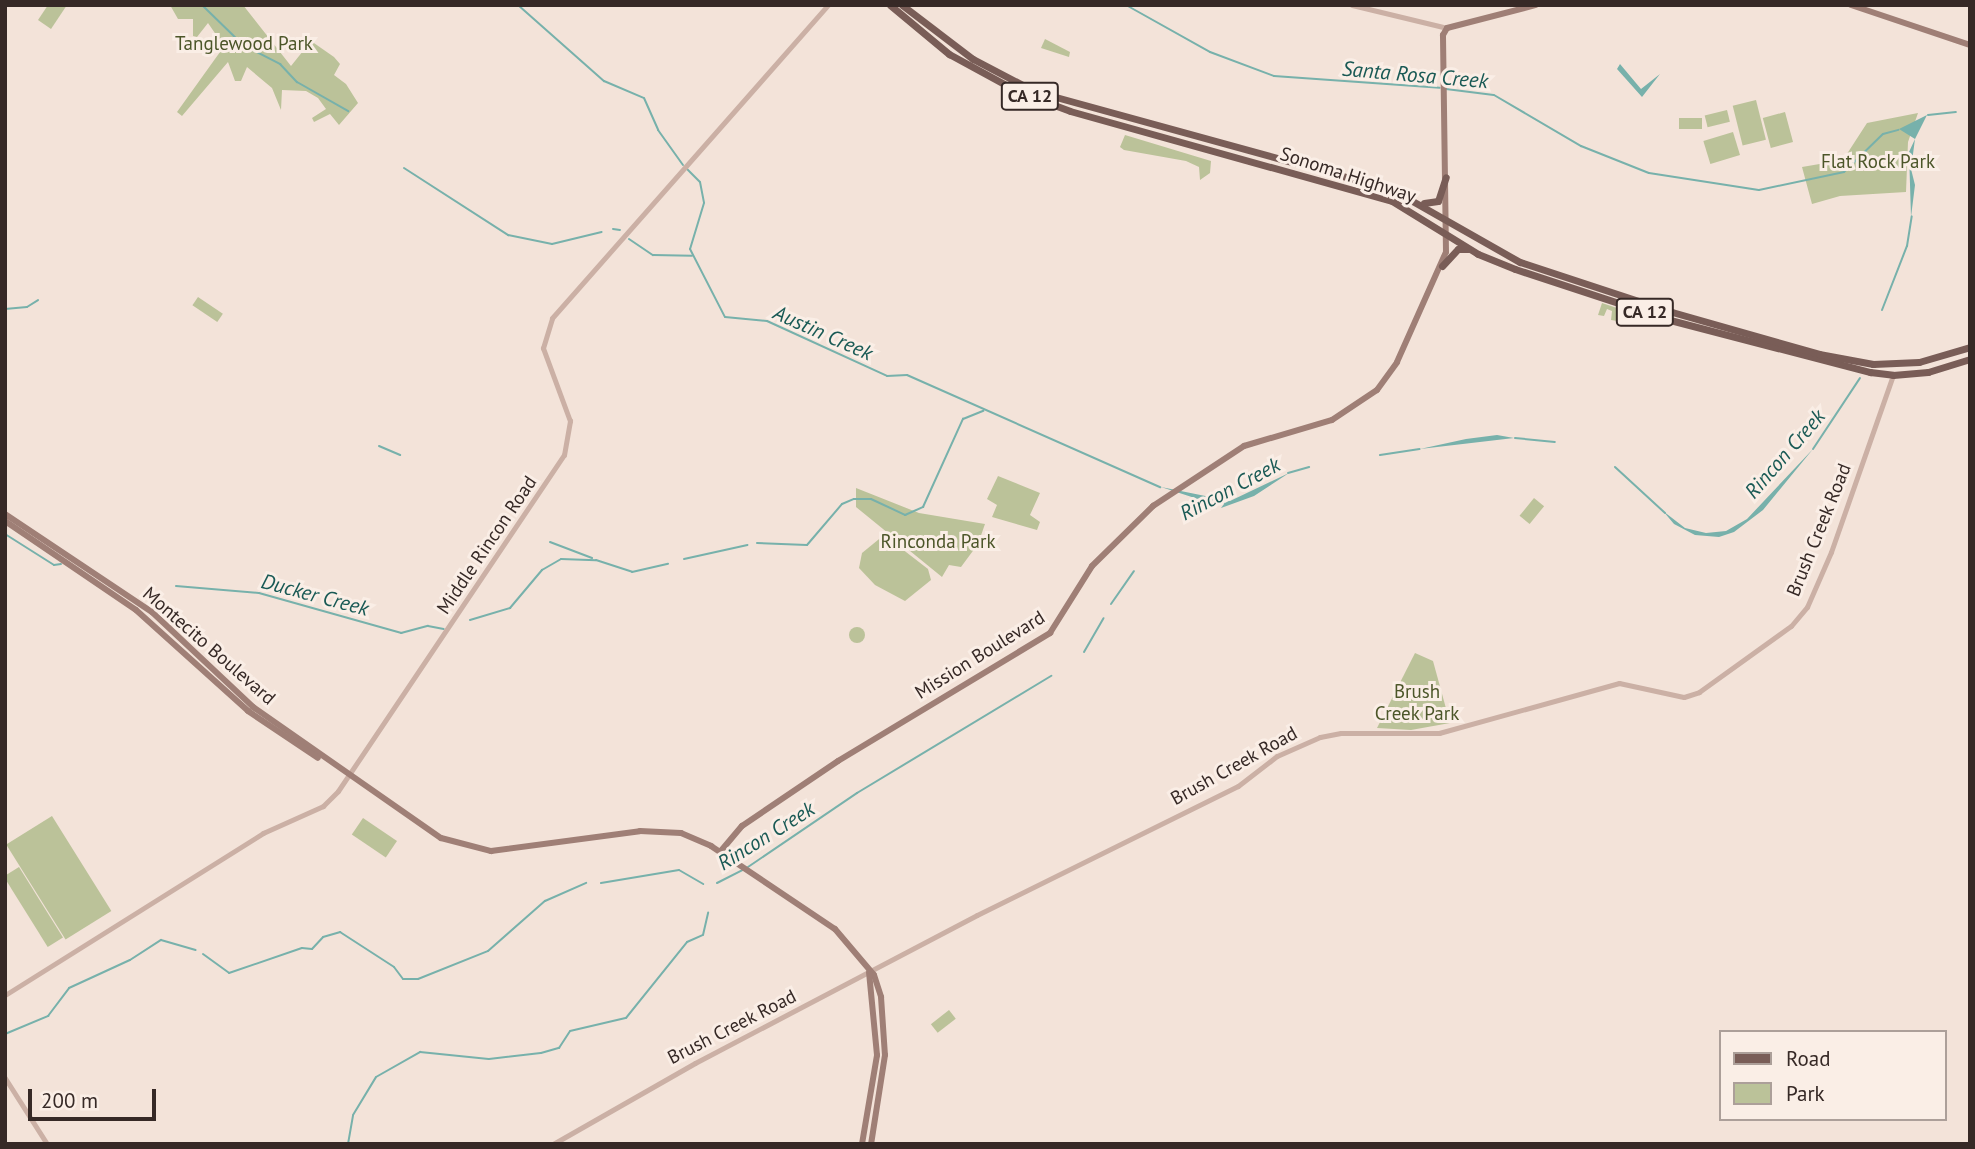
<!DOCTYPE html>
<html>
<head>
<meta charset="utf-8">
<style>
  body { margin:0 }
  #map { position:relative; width:1975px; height:1149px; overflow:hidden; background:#f3e3d9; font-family:"PT Sans",sans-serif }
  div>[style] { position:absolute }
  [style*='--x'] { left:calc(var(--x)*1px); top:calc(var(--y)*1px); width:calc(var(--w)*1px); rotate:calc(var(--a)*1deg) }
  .green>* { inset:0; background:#bbc299; transform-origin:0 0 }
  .round { border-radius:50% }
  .water>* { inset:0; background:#77b1ab }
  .stream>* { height:2px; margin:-1px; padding:0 1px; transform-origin:1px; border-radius:1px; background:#77b1ab }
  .tertiary>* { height:5px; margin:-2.5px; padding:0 2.5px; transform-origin:2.5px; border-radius:2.5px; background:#cbb0a5 }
  .secondary>* { height:6px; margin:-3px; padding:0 3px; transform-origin:3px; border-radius:3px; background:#9f7f76 }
  .primary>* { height:7px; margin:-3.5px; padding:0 3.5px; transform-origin:3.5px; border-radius:3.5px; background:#795d57 }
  span { translate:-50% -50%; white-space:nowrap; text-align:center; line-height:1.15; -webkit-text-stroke:6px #faeee6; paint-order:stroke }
  .shield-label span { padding:2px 5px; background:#faeee6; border:2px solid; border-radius:5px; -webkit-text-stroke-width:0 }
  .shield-label { font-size:18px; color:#362926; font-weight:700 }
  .park-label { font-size:19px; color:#4c5629 }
  .street-label { font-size:19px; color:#362926 }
  .water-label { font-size:21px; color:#1a5a55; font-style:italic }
  .frame { position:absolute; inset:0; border:7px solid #362926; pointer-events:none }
  .legend { position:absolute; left:1719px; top:1030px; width:228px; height:91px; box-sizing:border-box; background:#faeee6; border:2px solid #ac9f99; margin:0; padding:9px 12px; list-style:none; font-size:21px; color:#362926 }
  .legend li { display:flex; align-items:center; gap:14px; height:35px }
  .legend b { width:35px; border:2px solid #ac9f99 }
  .scale { position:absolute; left:28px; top:1089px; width:128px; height:32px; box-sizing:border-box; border:4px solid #362926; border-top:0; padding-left:9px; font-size:21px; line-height:24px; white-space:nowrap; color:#362926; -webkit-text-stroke:5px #faeee6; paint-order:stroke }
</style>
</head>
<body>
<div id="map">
  <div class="green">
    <i style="clip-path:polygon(48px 5px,67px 5px,51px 29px,38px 20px)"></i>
    <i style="clip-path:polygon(170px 5px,243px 5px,291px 66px,311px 41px,334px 57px,340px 64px,334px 75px,346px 84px,358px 103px,339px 125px,330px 114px,314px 122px,312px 118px,326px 109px,318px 98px,306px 91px,282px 90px,281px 110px,272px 88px,247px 67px,241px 81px,235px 81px,228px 62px,182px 116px,177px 112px,220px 52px,221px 42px,208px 23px,197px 37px,193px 36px,193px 19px,178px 19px)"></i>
    <i style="clip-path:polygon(1045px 39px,1070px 52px,1069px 57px,1041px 48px)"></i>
    <i style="left:1756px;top:100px;width:41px;height:24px;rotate:76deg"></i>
    <i style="left:1727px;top:110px;width:12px;height:23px;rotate:76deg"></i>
    <i style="left:1785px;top:112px;width:31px;height:23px;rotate:75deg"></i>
    <i style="clip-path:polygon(1918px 113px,1908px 142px,1906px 192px,1840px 196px,1812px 204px,1802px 167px,1843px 160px,1867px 123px)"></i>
    <i style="left:1679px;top:118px;width:23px;height:11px"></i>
    <i style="left:1733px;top:132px;width:24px;height:31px;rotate:73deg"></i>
    <i style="clip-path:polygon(1125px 135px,1211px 161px,1210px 173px,1200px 180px,1199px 167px,1186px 161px,1124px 150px,1120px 147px)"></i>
    <i style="left:198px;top:297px;width:30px;height:10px;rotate:34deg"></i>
    <i style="clip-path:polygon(1602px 303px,1620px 309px,1617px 321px,1611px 320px,1612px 311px,1607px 309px,1604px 316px,1598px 315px)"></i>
    <i style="clip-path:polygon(998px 476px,1040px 493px,1030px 515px,1040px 522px,1037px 530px,992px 517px,997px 505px,987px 499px)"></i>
    <i style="clip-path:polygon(856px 488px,919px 513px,985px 524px,978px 544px,961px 567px,949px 565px,942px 577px,856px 507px)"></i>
    <i style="left:1534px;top:498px;width:13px;height:23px;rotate:39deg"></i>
    <i style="clip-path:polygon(884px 535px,928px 569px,931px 580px,905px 601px,875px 585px,859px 568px,862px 553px)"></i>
    <i class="round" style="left:849px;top:627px;width:16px;height:16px"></i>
    <i style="clip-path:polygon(1415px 653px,1433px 661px,1450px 723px,1411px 730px,1377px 728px)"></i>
    <i style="left:52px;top:816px;width:112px;height:54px;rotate:58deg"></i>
    <i style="left:363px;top:818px;width:41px;height:20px;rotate:34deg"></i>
    <i style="left:19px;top:867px;width:83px;height:18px;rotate:58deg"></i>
    <i style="left:949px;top:1010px;width:11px;height:23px;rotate:52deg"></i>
  </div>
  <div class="water">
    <i style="clip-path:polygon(1620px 64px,1641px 89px,1660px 74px,1642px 97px,1617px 69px)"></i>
    <i style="clip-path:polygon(1927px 115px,1915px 139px,1911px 169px,1915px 185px,1911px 217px,1909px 152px,1915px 139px,1899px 129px)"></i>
    <i style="clip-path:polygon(1497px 435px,1514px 438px,1420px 449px,1466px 439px)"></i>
    <i style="clip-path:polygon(1813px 449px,1763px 510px,1734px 532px,1719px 537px,1695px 535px,1674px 524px,1663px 511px,1685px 528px,1706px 533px,1726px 531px,1747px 519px)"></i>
    <i style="clip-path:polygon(1289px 473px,1254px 496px,1221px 508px,1224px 504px,1204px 501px,1161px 487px,1230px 501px)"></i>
  </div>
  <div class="stream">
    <i style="--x:202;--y:5;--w:57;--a:44.3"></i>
    <i style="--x:243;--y:45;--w:42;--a:27.2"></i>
    <i style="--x:280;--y:64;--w:25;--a:47"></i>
    <i style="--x:297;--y:82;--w:59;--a:29.6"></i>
    <i style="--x:518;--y:5;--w:115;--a:41.5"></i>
    <i style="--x:604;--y:81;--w:43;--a:23"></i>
    <i style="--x:644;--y:98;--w:35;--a:66"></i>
    <i style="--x:658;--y:130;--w:43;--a:54.5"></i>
    <i style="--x:1126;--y:5;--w:96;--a:29.2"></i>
    <i style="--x:1210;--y:52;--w:68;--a:20.6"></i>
    <i style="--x:1274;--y:76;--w:166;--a:4.1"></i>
    <i style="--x:1446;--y:89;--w:48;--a:7.1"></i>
    <i style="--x:1494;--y:95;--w:101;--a:30.4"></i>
    <i style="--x:1581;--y:146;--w:73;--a:21.7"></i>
    <i style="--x:1649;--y:173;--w:111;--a:8.8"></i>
    <i style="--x:1759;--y:190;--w:87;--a:-12"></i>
    <i style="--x:1844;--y:172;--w:54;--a:-44.3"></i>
    <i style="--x:1883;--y:134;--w:16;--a:-15"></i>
    <i style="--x:1928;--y:115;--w:28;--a:-6"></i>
    <i style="--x:404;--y:168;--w:124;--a:32.8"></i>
    <i style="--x:508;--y:235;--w:45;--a:11.6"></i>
    <i style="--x:552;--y:244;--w:51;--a:-13.5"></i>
    <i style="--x:687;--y:169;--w:18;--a:45"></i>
    <i style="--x:700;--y:182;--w:21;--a:79"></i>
    <i style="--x:704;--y:203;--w:48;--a:106.9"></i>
    <i style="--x:690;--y:249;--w:76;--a:62.8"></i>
    <i style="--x:725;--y:317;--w:42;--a:5.4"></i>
    <i style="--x:767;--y:321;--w:132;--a:24.6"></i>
    <i style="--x:887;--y:376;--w:20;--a:-3"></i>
    <i style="--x:907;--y:375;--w:277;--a:23.9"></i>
    <i style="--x:613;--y:229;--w:7;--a:8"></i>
    <i style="--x:629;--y:239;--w:29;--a:34"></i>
    <i style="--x:653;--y:255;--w:39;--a:1"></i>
    <i style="--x:5;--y:309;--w:22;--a:-5"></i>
    <i style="--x:27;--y:307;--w:13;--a:-32"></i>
    <i style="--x:1882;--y:310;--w:69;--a:-68.7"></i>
    <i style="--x:1907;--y:246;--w:30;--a:-81"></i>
    <i style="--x:1515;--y:438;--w:40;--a:5.7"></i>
    <i style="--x:379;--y:446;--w:23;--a:23"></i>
    <i style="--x:1813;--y:449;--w:85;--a:-56.5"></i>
    <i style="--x:1380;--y:455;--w:40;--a:-8.5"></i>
    <i style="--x:1615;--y:467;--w:68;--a:42.6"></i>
    <i style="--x:1288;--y:473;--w:22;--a:-16"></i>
    <i style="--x:5;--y:534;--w:58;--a:32.3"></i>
    <i style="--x:54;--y:565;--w:7;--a:-8"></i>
    <i style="--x:550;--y:542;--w:45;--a:20.9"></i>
    <i style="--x:757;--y:543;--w:50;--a:2.3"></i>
    <i style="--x:807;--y:545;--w:54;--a:-49.5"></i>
    <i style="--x:842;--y:504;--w:13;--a:-23"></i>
    <i style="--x:854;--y:499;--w:17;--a:0"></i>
    <i style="--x:871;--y:499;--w:38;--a:25"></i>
    <i style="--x:905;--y:515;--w:20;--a:-24"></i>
    <i style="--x:923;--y:507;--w:97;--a:-65.6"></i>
    <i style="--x:963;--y:419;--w:22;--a:-22"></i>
    <i style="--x:684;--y:559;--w:65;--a:-12.5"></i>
    <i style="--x:176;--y:586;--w:83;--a:4.8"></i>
    <i style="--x:259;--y:593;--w:148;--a:15.7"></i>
    <i style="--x:401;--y:633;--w:28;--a:-15"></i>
    <i style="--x:428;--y:626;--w:16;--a:11"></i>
    <i style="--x:1111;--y:604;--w:40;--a:-55.1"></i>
    <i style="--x:470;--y:620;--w:42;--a:-16.7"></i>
    <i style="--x:510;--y:608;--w:50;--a:-49.9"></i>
    <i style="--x:542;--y:570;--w:22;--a:-30"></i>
    <i style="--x:561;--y:559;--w:35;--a:2"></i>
    <i style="--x:596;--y:560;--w:38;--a:18"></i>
    <i style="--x:632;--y:572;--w:37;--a:-13"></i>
    <i style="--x:1084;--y:652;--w:39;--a:-60"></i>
    <i style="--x:748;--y:867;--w:132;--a:-34.2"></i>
    <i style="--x:857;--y:793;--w:227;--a:-31.1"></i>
    <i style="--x:601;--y:883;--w:79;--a:-9.5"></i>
    <i style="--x:679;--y:870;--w:28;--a:30"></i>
    <i style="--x:717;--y:883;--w:29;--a:-27"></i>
    <i style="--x:203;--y:954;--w:32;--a:36"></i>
    <i style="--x:229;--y:973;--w:77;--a:-18.9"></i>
    <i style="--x:302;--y:948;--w:10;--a:6"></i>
    <i style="--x:312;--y:949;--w:16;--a:-47"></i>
    <i style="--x:323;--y:937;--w:18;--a:-16"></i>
    <i style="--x:340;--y:932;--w:64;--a:32.9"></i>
    <i style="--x:394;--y:967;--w:15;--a:53"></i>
    <i style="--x:403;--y:979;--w:15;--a:0"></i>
    <i style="--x:418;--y:979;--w:75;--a:-21.8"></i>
    <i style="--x:488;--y:951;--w:76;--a:-41.3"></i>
    <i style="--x:545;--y:901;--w:45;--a:-23.7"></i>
    <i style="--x:5;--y:1034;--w:47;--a:-22.7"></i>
    <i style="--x:48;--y:1016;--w:35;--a:-53"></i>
    <i style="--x:69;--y:988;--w:67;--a:-24.7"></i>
    <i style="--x:130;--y:960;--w:37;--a:-33"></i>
    <i style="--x:161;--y:940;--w:36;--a:16"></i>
    <i style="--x:348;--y:1144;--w:29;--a:-80"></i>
    <i style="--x:353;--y:1115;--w:44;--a:-58.8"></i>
    <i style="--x:376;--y:1077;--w:51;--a:-29.6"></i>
    <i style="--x:420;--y:1052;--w:69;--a:5.8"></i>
    <i style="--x:489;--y:1059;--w:52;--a:-6.6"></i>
    <i style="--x:541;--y:1053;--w:19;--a:-16"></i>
    <i style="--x:559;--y:1048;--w:20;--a:-57"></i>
    <i style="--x:570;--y:1031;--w:57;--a:-13.1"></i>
    <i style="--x:626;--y:1018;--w:97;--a:-51.2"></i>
    <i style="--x:687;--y:942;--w:17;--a:-24"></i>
    <i style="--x:703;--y:935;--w:23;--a:-77"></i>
  </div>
  <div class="tertiary">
    <i style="--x:1352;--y:5;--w:98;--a:13.6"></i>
    <i style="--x:5;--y:995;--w:305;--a:-32.1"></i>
    <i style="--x:263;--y:833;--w:66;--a:-24.2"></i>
    <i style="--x:323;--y:806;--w:21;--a:-45"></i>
    <i style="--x:338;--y:791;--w:405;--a:-56.1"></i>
    <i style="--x:564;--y:455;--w:35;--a:-80"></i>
    <i style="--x:570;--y:421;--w:78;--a:-110.3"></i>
    <i style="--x:543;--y:348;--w:31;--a:-73"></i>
    <i style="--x:552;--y:318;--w:417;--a:-48.6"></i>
    <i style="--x:5;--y:1078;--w:78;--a:57.5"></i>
    <i style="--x:553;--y:1144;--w:163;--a:-29.7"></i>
    <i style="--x:695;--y:1063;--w:318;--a:-27.7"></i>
    <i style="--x:977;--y:915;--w:291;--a:-26.3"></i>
    <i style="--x:1238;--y:786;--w:49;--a:-37.6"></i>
    <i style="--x:1277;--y:756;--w:47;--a:-23.8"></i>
    <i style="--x:1320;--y:737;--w:21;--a:-11"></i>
    <i style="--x:1341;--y:733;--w:98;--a:0"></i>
    <i style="--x:1439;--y:733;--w:187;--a:-15.5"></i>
    <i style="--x:1619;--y:683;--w:66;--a:12.2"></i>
    <i style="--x:1684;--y:697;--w:16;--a:-18"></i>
    <i style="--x:1699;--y:692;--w:113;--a:-35.7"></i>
    <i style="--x:1791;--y:626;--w:25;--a:-50"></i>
    <i style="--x:1807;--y:607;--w:60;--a:-66.4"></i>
    <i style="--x:1831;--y:552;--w:188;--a:-70.7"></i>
  </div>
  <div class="secondary">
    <i style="--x:1851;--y:5;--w:126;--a:18.6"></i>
    <i style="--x:5;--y:514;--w:177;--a:33.7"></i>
    <i style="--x:152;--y:612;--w:139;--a:43.2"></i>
    <i style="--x:253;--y:707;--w:229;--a:34.9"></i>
    <i style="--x:441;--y:838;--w:52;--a:14.6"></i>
    <i style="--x:491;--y:851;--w:150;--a:-7.6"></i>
    <i style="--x:640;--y:831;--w:41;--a:2.8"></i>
    <i style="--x:681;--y:833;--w:33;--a:23"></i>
    <i style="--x:711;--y:846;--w:149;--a:33.8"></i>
    <i style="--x:835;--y:929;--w:60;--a:49.7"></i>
    <i style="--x:874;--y:975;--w:23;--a:72"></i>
    <i style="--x:881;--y:997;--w:58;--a:86.1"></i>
    <i style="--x:885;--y:1055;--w:90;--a:98.9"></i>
    <i style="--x:5;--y:521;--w:158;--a:34.2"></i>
    <i style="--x:136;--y:610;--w:151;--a:42"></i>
    <i style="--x:248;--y:711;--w:84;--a:33.9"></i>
    <i style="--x:720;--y:852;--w:34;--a:-50"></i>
    <i style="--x:742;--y:826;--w:116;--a:-34.1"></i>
    <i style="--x:838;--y:761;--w:248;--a:-31.1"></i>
    <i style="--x:1050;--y:633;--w:79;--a:-57.9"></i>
    <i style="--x:1092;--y:566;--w:86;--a:-44.5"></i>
    <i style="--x:1153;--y:506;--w:109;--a:-33.4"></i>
    <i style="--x:1244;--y:446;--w:92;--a:-16.5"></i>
    <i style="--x:1332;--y:420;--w:54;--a:-33.7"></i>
    <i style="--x:1377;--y:390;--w:34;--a:-54"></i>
    <i style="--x:1397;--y:362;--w:120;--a:-66"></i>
    <i style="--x:1446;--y:252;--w:217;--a:-90.8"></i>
    <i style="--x:1443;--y:35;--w:8;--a:-60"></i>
    <i style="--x:1447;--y:28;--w:92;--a:-14.5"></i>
    <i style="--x:862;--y:1144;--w:90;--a:-80.4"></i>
    <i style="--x:877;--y:1055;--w:83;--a:-95.5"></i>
  </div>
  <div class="primary">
    <i style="--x:890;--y:5;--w:77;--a:39.7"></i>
    <i style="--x:949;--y:54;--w:80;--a:28.5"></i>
    <i style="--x:1019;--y:92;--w:54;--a:20.4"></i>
    <i style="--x:1070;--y:111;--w:334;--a:15.6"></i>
    <i style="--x:1392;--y:201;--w:101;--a:31.6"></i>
    <i style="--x:1478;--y:254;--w:40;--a:22"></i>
    <i style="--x:1515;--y:269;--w:163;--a:18.2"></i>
    <i style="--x:1670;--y:320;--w:207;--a:14.6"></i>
    <i style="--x:1870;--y:372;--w:23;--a:7"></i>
    <i style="--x:1893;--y:375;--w:35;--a:-5"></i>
    <i style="--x:1928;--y:372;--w:44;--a:-17.2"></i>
    <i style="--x:902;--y:5;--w:89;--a:37.3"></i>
    <i style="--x:973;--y:59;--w:69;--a:27.7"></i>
    <i style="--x:1034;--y:91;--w:372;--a:15.4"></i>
    <i style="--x:1393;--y:190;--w:146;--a:29.6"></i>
    <i style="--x:1520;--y:262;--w:160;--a:18.2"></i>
    <i style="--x:1672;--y:312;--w:153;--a:15.9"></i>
    <i style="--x:1819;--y:354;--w:55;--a:10.5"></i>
    <i style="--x:1873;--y:364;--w:46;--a:-2.5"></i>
    <i style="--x:1919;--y:362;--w:53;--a:-16.4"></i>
    <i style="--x:1424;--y:203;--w:14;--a:-8"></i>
    <i style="--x:1438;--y:201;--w:25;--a:-72"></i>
    <i style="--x:1442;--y:266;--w:23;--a:-47"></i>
    <i style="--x:1458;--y:249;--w:10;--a:0"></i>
  </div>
  <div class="shield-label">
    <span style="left:1030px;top:96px">CA 12</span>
    <span style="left:1645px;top:312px">CA 12</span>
  </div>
  <div class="park-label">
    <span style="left:244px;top:44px">Tanglewood Park</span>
    <span style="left:1878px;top:162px">Flat Rock Park</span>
    <span style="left:938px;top:542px">Rinconda Park</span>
    <span style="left:1417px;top:703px">Brush<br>Creek Park</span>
  </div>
  <div class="street-label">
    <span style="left:1348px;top:175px;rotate:18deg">Sonoma Highway</span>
    <span style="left:1819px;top:530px;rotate:-68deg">Brush Creek Road</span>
    <span style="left:487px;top:545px;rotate:-56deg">Middle Rincon Road</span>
    <span style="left:209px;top:646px;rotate:41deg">Montecito Boulevard</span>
    <span style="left:980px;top:655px;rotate:-32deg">Mission Boulevard</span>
    <span style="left:1234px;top:766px;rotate:-29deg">Brush Creek Road</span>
    <span style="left:732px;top:1027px;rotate:-27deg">Brush Creek Road</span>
  </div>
  <div class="water-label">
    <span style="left:1415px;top:75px;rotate:5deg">Santa Rosa Creek</span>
    <span style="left:823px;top:333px;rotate:24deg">Austin Creek</span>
    <span style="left:1785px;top:454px;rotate:-49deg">Rincon Creek</span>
    <span style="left:1230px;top:489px;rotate:-28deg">Rincon Creek</span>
    <span style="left:315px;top:595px;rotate:15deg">Ducker Creek</span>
    <span style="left:766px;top:836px;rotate:-32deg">Rincon Creek</span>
  </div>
  <div class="frame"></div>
  <ul class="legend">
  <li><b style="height:9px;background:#795d57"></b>Road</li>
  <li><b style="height:19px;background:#bbc299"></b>Park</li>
  </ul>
  <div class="scale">200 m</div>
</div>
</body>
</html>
